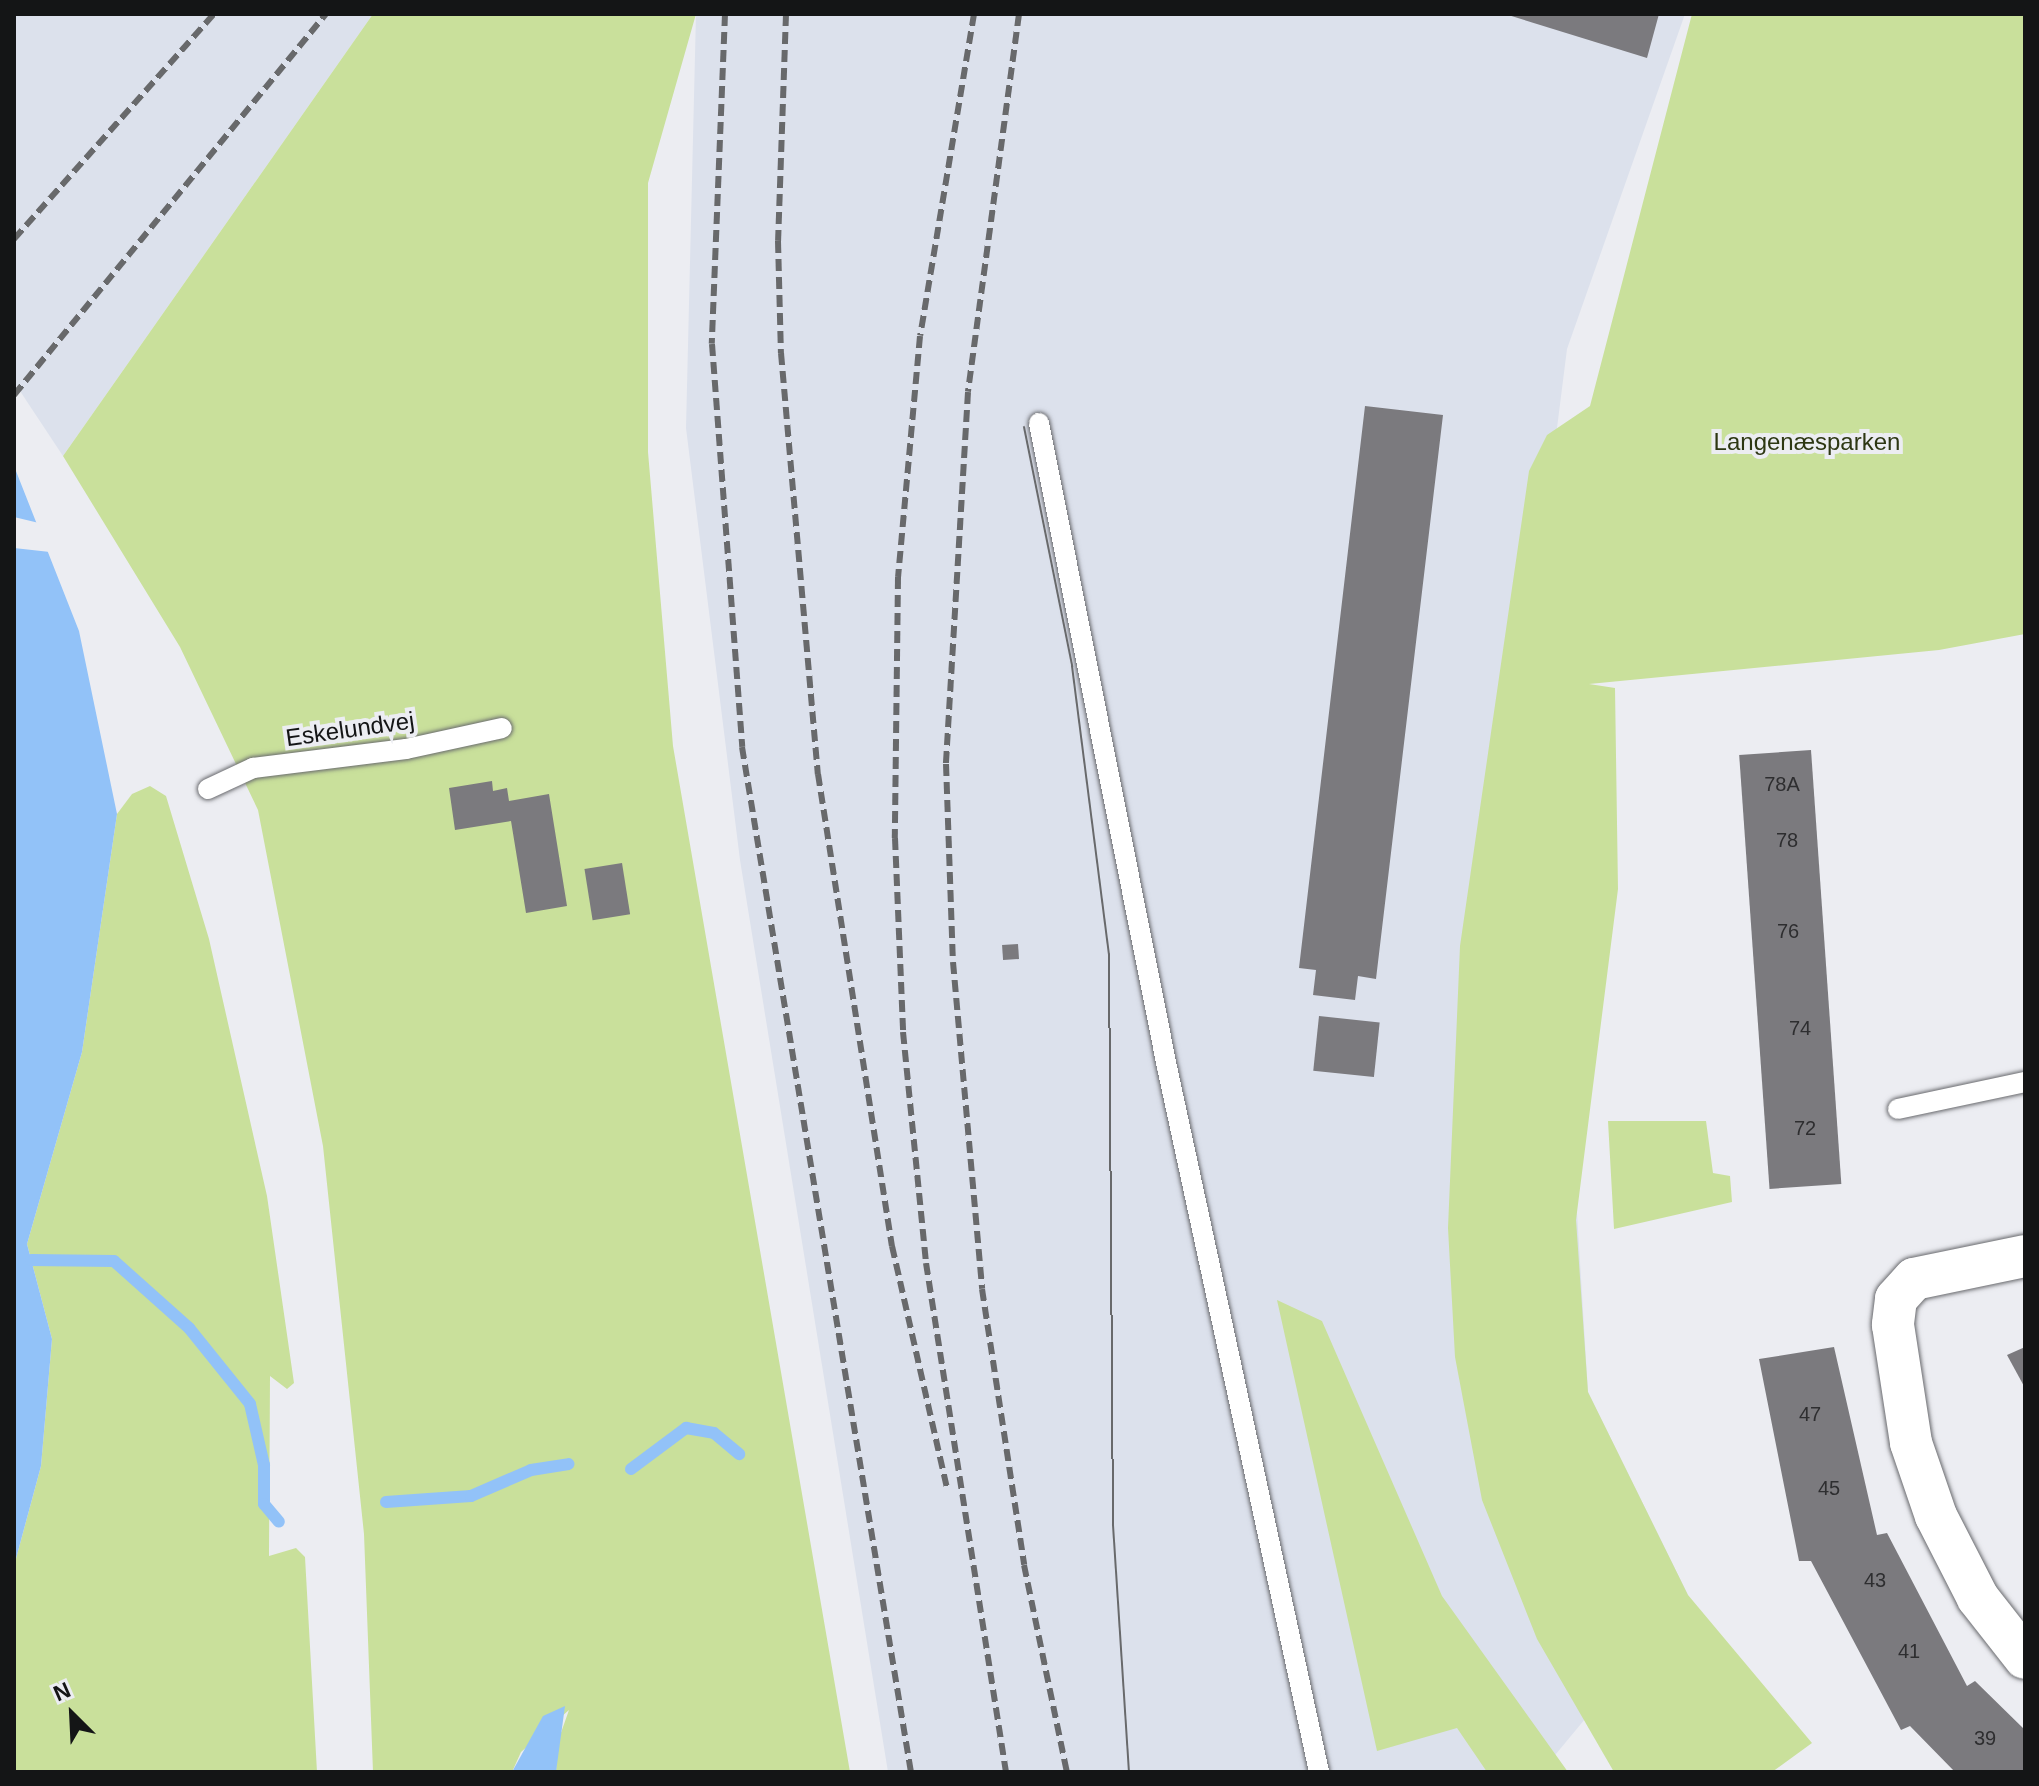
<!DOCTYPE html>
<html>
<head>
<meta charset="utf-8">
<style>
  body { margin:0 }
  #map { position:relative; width:2039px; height:1786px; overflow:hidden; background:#ecedf2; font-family:Helvetica,sans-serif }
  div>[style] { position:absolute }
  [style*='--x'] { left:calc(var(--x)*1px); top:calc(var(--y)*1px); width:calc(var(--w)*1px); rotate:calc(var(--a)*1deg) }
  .built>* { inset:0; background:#dce1ec }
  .green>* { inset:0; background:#c9e09b }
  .water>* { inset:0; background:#92c2f8 }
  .pier>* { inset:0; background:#ecedf2 }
  .stream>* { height:12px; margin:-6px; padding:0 6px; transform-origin:6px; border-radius:6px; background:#92c2f8 }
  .building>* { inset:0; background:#7b7a7e; transform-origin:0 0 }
  .roads { filter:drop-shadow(0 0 2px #696a6e) drop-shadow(0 0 2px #696a6e) }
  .service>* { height:20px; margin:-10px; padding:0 10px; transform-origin:10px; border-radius:10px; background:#fff }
  .minor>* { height:42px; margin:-21px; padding:0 21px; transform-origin:21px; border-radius:21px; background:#fff }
  .tram>* { height:2px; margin:-1px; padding:0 1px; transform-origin:1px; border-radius:1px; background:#68696b }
  .rail>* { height:6px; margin-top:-3px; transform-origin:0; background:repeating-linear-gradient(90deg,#68696b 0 12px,transparent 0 18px) }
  span { translate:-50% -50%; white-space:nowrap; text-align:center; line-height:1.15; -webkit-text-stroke:8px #ecedf2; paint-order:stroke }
  .number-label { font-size:20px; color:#2e2e30 }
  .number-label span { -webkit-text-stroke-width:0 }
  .park-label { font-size:24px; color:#2d3713 }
  .street-label { font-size:24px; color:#141516 }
  .frame { position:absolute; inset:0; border:16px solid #141516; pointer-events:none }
  .north { position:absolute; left:32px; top:1674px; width:80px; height:80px; -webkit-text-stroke:6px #ecedf2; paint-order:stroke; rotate:336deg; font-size:22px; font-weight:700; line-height:32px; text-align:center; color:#141516 }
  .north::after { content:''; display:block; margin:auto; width:28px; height:36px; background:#141516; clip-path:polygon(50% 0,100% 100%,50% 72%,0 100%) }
</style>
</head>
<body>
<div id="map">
  <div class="built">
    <i style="clip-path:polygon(14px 14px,373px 14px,63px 456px,14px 382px)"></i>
    <i style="clip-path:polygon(696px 14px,1685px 14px,1567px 349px,1538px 578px,1588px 1392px,1688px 1595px,1541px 1772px,888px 1772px,740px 860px,686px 428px)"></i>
  </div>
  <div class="green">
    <i style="clip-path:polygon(373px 14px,696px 14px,648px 183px,648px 452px,673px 746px,850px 1772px,556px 1772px,557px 1744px,569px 1710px,521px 1752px,512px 1772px,373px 1772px,364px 1534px,323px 1146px,258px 810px,180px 647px,63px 456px)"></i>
    <i style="clip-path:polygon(1692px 14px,2025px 14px,2025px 634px,1939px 650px,1589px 684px,1615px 688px,1618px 889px,1576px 1220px,1588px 1392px,1688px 1595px,1812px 1743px,1772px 1772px,1614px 1772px,1537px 1639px,1482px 1500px,1455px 1357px,1448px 1228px,1460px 946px,1529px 471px,1547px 435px,1590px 406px)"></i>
    <i style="clip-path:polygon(150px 786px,166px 796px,209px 939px,267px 1196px,294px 1383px,287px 1389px,270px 1376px,269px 1556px,296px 1548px,305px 1557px,317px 1772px,14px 1772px,14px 1566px,41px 1466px,52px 1339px,27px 1244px,82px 1052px,117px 814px,132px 794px)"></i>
    <i style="clip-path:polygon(1608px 1121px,1706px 1121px,1713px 1173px,1730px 1176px,1732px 1202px,1614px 1229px)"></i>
    <i style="clip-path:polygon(1277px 1300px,1322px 1321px,1442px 1596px,1568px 1772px,1487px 1772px,1457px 1728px,1377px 1751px)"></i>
  </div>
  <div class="water">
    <i style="clip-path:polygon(14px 466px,79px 631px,117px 814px,82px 1052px,27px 1244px,52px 1339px,41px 1466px,14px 1566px)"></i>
    <i style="clip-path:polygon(565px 1706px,556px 1772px,512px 1772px,543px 1716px)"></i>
  </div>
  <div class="pier">
    <i style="clip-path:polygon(14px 517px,39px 523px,50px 552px,14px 548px)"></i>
  </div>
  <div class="stream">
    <i style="--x:31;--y:1260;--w:83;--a:0.7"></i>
    <i style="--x:114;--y:1261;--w:101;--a:41.8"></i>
    <i style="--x:189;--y:1328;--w:97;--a:51.2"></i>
    <i style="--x:250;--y:1404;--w:63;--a:77.1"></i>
    <i style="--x:264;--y:1465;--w:39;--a:90"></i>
    <i style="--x:264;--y:1504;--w:23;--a:50"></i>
    <i style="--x:631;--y:1469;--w:69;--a:-36.7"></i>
    <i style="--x:686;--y:1428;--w:28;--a:10"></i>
    <i style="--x:714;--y:1433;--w:33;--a:40"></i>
    <i style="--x:386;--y:1502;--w:85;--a:-4"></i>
    <i style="--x:471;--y:1496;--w:65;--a:-23.4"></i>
    <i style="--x:531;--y:1470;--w:38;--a:-9"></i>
  </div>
  <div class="building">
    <i style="clip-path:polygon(1505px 14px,1659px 14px,1647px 58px)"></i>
    <i style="clip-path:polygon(1365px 406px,1443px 415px,1376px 979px,1358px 976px,1355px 1000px,1313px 995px,1316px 970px,1299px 968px)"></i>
    <i style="left:1811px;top:750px;width:435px;height:72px;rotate:86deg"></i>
    <i style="clip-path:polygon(492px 781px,493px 791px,507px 788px,509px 801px,549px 794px,567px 906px,526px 913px,511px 821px,455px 830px,449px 788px)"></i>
    <i style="left:622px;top:863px;width:52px;height:38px;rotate:81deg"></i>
    <i style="left:1018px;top:944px;width:15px;height:16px;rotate:86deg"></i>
    <i style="left:1319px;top:1016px;width:61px;height:55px;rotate:6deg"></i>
    <i style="clip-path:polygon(1834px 1347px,1877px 1535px,1887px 1533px,1967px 1686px,1975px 1681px,2025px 1730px,2025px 1772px,1955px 1772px,1910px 1726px,1901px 1730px,1811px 1561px,1799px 1561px,1759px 1359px)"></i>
    <i style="clip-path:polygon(2025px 1347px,2025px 1388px,2007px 1355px)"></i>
  </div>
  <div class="roads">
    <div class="service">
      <i style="--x:1039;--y:423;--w:657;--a:78.76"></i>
      <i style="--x:1167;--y:1067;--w:721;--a:77.83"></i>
      <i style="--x:208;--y:789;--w:50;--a:-25"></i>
      <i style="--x:253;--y:768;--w:154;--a:-7.1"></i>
      <i style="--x:406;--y:749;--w:98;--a:-12.3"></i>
      <i style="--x:1898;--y:1109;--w:130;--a:-12"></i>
    </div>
    <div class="minor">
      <i style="--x:2025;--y:1256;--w:113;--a:168.3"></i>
      <i style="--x:1914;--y:1279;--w:27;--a:132"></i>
      <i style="--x:1896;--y:1299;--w:26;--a:97"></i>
      <i style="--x:1893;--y:1325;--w:119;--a:81.3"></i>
      <i style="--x:1911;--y:1443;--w:77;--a:71.1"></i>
      <i style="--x:1936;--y:1516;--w:92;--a:62.9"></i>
      <i style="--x:1978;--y:1598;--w:76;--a:51.9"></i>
    </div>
  </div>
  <div class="tram">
    <i style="--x:1024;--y:427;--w:244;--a:78.6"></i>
    <i style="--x:1072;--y:666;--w:290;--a:82.7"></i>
    <i style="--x:1109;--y:954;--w:571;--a:89.6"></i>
    <i style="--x:1113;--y:1525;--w:248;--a:86.3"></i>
  </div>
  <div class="rail">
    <i style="--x:725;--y:14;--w:330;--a:92.3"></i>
    <i style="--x:712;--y:344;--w:404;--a:85.7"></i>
    <i style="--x:742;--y:747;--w:1039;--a:80.64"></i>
    <i style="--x:786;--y:14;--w:227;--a:92"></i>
    <i style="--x:778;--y:241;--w:112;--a:88.5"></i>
    <i style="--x:781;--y:353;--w:423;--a:85"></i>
    <i style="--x:818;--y:774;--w:478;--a:81.1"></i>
    <i style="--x:892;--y:1246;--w:248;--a:77.2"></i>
    <i style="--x:974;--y:14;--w:326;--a:99.5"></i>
    <i style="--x:920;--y:336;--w:242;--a:95.2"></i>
    <i style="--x:898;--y:577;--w:261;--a:90.7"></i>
    <i style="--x:895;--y:838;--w:194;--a:87.6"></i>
    <i style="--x:903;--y:1032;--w:232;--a:84.3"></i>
    <i style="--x:926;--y:1263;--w:515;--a:81.07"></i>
    <i style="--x:1019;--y:14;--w:381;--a:97.7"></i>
    <i style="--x:968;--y:392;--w:373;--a:93.4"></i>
    <i style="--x:946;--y:764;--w:198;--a:88"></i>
    <i style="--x:953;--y:962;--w:328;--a:84.9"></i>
    <i style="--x:982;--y:1289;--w:279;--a:81.3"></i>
    <i style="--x:1024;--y:1565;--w:211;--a:78.3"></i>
    <i style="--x:14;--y:239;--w:301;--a:-48.4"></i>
    <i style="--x:14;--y:395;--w:492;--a:-50.7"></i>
  </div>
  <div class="number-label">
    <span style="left:1782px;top:784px">78A</span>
    <span style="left:1787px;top:840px">78</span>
    <span style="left:1788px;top:931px">76</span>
    <span style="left:1800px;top:1028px">74</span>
    <span style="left:1805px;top:1128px">72</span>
    <span style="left:1810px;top:1414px">47</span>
    <span style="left:1829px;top:1488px">45</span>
    <span style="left:1875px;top:1580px">43</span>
    <span style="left:1909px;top:1651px">41</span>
    <span style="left:1985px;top:1738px">39</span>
  </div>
  <div class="park-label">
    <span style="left:1807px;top:442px">Langenæsparken</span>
  </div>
  <div class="street-label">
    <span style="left:350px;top:729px;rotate:-8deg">Eskelundvej</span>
  </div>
  <div class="frame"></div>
  <div class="north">N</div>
</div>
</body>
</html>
